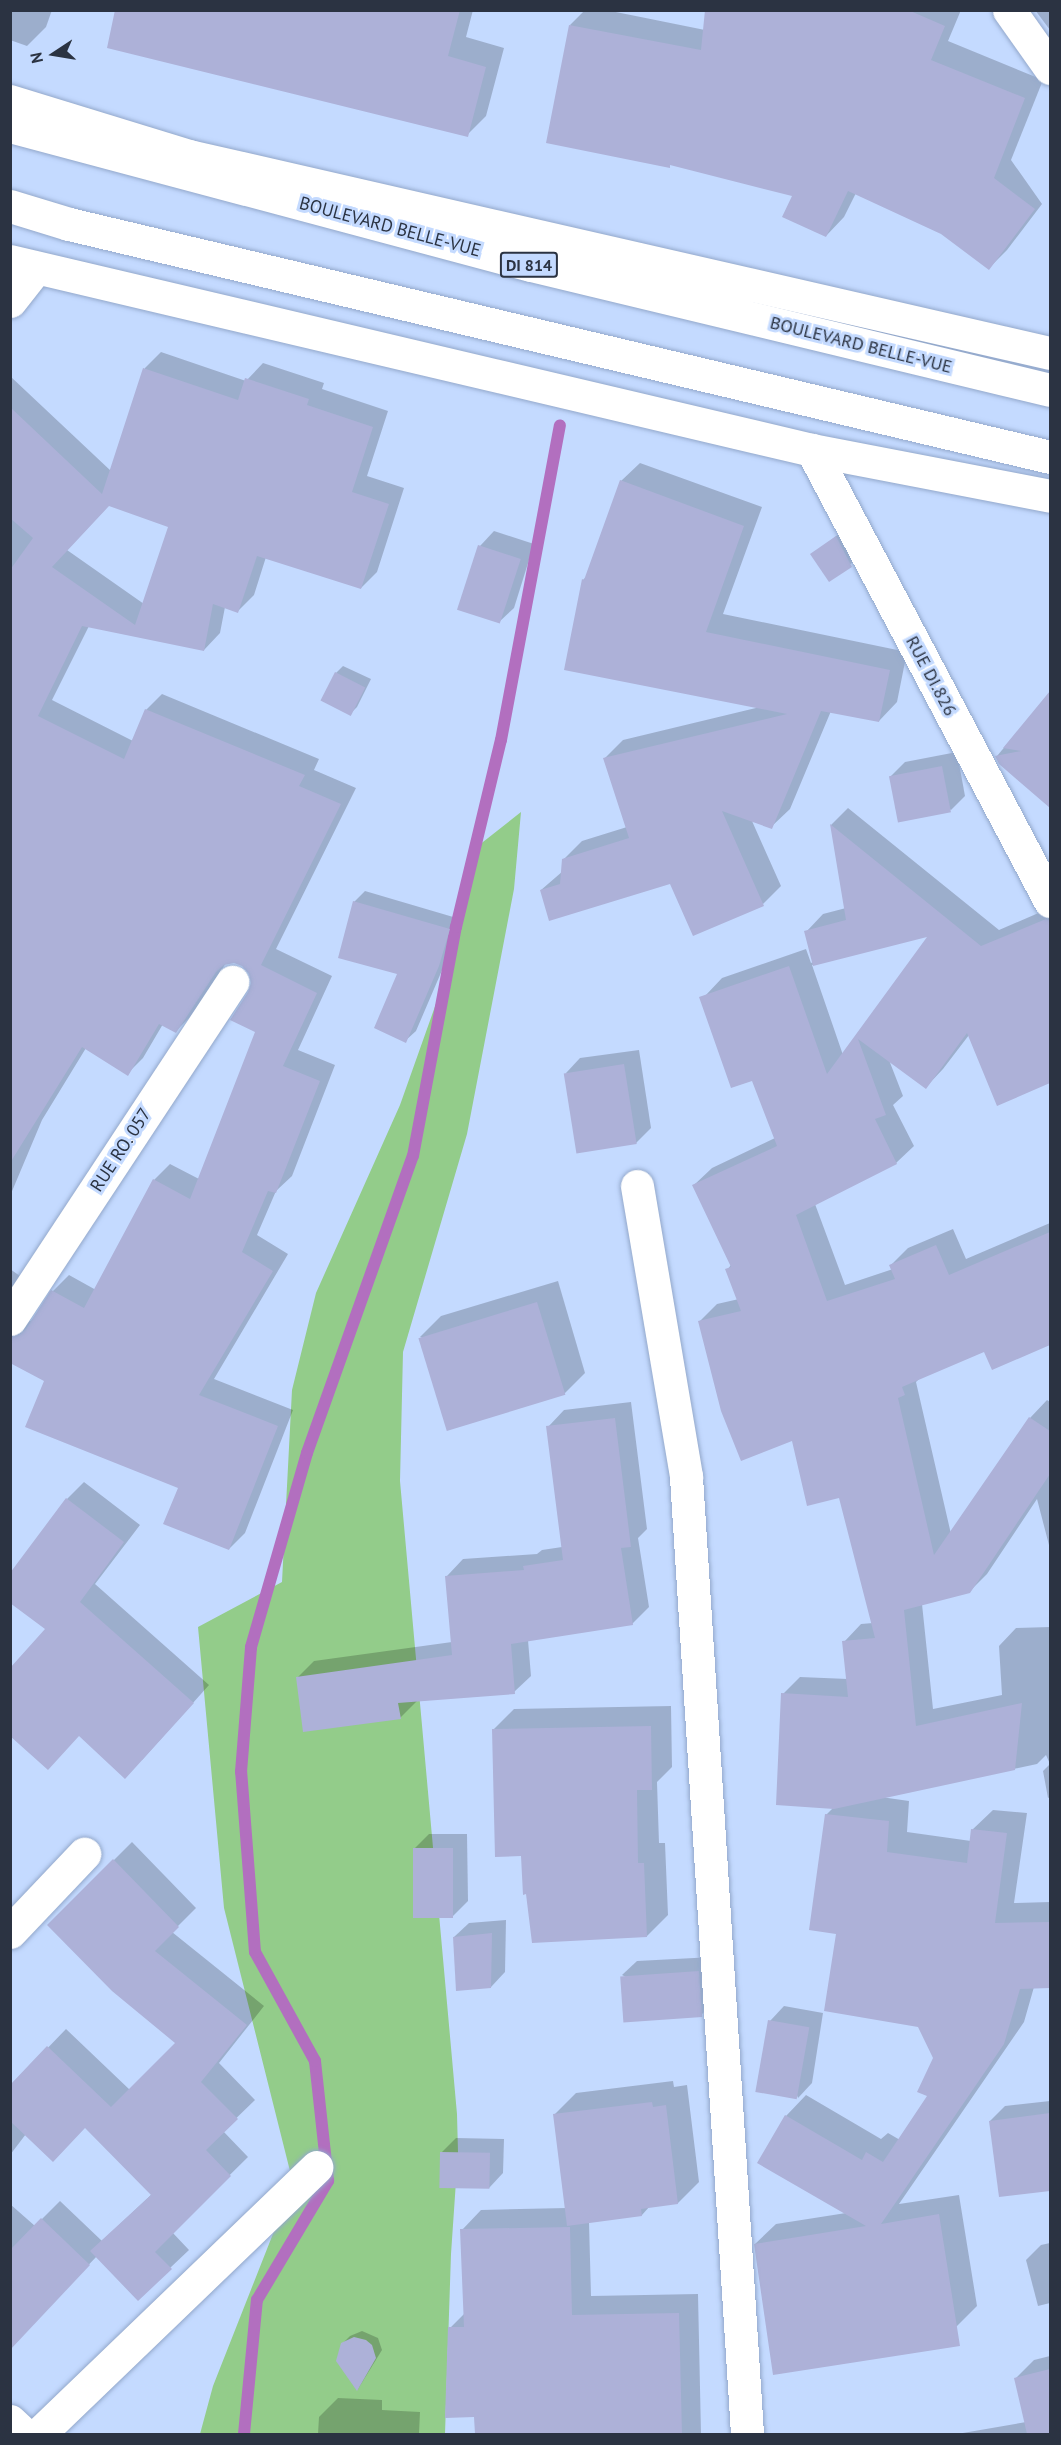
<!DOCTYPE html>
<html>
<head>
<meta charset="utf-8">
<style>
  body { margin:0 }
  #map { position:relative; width:1061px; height:2445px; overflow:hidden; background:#c4daff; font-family:"PT Sans",sans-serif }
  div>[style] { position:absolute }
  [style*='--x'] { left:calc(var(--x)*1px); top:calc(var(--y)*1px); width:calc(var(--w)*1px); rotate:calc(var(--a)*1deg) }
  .green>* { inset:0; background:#93cc8a }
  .shadow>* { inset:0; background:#0003 }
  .stream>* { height:12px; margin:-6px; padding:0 6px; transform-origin:6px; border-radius:6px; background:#b26fbf }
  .building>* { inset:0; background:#adb1d8; transform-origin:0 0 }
  .roads { filter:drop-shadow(0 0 2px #93a8cb) drop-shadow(0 0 2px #93a8cb) }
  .minor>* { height:33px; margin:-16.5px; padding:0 16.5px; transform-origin:16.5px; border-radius:16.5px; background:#fff }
  .tertiary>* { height:33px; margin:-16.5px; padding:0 16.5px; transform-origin:16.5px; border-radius:16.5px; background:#fff }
  .primary>* { height:33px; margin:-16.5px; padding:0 16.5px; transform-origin:16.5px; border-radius:16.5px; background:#fff }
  span { translate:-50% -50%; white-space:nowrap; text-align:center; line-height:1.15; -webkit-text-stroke:6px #c4daff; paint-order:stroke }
  .shield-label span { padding:2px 4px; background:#c4daff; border:2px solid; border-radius:4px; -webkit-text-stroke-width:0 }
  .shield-label { font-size:16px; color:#2b3342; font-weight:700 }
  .street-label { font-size:18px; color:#2b3342 }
  .frame { position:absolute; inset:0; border:12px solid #2b3342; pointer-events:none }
  .north { position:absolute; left:24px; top:24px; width:60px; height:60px; -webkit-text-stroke:4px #c4daff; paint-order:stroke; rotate:258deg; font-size:16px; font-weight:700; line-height:24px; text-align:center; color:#2b3342 }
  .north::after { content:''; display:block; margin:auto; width:21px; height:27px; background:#2b3342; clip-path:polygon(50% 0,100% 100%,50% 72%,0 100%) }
</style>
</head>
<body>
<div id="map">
  <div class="green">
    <i style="clip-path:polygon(521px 812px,514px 889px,467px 1134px,403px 1352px,400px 1481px,457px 2114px,458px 2152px,451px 2254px,445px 2434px,200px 2434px,213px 2386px,293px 2183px,224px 1908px,198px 1627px,282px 1582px,292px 1390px,316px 1293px,400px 1105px,438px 998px,469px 853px)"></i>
  </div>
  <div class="shadow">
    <i style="clip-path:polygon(10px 10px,52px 10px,46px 27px,27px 46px,10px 40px)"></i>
    <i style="clip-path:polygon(114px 10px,473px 10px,466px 37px,504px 48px,486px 116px,467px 135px)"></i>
    <i style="clip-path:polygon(585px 10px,606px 10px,705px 30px,706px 10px,961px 10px,948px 41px,1043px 80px,1011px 160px,1042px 204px,1007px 250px,989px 268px,942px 233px,856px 193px,844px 217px,826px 236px,794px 195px,672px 163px,669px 166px,570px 25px)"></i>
    <i style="clip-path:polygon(1035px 10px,1050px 10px,1050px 30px)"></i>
    <i style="clip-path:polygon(evenodd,161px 352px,246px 381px,263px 363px,324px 383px,322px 389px,388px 411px,367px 476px,404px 488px,377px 572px,361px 588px,266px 557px,254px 595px,238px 611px,225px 607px,220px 633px,204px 650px,89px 626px,52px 700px,133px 741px,146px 710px,162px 694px,319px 759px,314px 770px,356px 788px,276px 949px,332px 976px,298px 1050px,335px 1065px,292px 1176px,276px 1191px,257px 1235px,288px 1254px,214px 1379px,293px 1410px,245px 1533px,229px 1549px,180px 1487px,45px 1380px,10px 1361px,10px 1313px,25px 1322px,31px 1321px,53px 1291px,69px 1275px,96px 1290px,154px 1180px,170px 1164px,199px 1179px,257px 1031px,249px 993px,252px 983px,250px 973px,244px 965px,233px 962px,226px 963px,192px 1015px,176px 1031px,163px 1024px,143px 1058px,127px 1074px,86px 1048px,42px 1120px,10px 1196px,10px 376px,111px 471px,145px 368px,161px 352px,110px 504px,170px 526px,144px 604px,67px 550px,110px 504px)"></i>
    <i style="clip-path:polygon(640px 463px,762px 507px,723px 614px,907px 652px,897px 702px,879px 721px,831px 711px,790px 809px,771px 827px,752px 821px,781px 886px,763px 904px,671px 882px,541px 890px,563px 871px,564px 859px,582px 841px,627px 827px,605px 758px,623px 740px,760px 707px,583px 580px,587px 576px,621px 481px)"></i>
    <i style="clip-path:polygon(844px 530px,858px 558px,830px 580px,812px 555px)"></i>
    <i style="clip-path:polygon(494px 531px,534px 544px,514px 608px,499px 622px,480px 546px)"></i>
    <i style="clip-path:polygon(343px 666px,371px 679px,357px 707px,350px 714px,336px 673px)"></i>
    <i style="clip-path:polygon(1050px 693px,1050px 806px,1000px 763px,997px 756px)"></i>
    <i style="clip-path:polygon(957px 752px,965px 796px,951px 810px,891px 776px,905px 762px)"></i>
    <i style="clip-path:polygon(evenodd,848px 808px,999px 930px,1050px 908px,1050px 1081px,998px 1104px,969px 1035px,943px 1069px,926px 1087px,889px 1060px,903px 1096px,893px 1105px,914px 1146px,896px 1163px,815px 1204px,845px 1285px,893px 1269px,891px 1265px,908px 1248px,953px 1229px,966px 1259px,1050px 1223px,1050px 1344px,993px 1368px,985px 1350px,921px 1377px,916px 1382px,951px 1534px,1030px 1418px,1047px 1400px,1050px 1402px,1050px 1549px,1037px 1499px,987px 1574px,969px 1592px,922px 1604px,933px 1709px,1002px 1695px,999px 1646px,1016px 1628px,1050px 1627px,1050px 1797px,1048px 1798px,1043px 1771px,1050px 1764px,1046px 1755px,1037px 1764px,881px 1797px,909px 1801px,907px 1832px,971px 1841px,972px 1830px,993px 1810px,1027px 1813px,1014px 1903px,1050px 1902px,1050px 1987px,1034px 1987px,1024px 2022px,899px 2204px,959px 2195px,977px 2306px,956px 2327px,755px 2244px,776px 2224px,846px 2213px,786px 2116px,806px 2095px,881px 2139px,888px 2133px,900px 2140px,930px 2096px,935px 2058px,919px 2025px,838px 1933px,826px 1815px,834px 1807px,783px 1694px,800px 1677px,848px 1679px,844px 1642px,861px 1624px,873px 1623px,840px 1497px,699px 1322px,717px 1304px,739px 1299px,727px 1270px,731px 1265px,694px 1185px,712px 1168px,775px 1138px,753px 1079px,705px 996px,722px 978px,806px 949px,811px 963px,813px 962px,806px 932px,823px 914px,846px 908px,831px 825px,848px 808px,931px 934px,843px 1055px,812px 965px,931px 934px)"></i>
    <i style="clip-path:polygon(365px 891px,460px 919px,449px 954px,416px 1031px,405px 1041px,399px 973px,354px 902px)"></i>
    <i style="clip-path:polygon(639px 1050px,651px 1128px,636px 1143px,566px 1073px,580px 1058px)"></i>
    <i style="clip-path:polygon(10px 1269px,20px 1276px,10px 1293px)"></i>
    <i style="clip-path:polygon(558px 1281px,585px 1373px,564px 1394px,420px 1337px,441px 1316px)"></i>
    <i style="clip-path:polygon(631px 1402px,647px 1529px,638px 1538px,649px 1607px,632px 1624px,528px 1640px,531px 1676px,514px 1692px,417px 1701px,400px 1718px,297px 1678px,314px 1661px,452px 1642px,447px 1576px,463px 1559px,537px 1554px,542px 1550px,562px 1547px,548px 1427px,564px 1410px)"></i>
    <i style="clip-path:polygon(84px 1482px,140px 1525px,95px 1584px,209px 1685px,142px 1760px,48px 1629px,67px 1499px)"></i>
    <i style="clip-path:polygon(671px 1706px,672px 1767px,657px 1782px,659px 1843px,665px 1843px,668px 1915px,647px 1936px,523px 1855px,493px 1730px,514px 1709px)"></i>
    <i style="clip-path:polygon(429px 1834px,467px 1834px,468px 1901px,453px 1916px,414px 1849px)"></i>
    <i style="clip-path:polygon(132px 1842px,196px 1908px,172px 1932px,264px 2006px,219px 2063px,255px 2100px,223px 2131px,248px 2157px,172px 2232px,189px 2250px,170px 2268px,97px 2256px,10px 2348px,10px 2204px,35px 2226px,60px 2201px,102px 2241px,152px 2194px,85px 2126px,26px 2134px,10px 2155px,10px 2087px,66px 2029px,130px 2090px,178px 2043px,49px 1925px)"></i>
    <i style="clip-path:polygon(506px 1920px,505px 1972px,491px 1987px,454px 1937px,469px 1923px)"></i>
    <i style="clip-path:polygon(713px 1957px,716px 2001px,701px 2015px,622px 1975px,637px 1961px)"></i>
    <i style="clip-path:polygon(784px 2006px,823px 2013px,812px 2083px,798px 2098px,770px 2021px)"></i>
    <i style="clip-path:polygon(673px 2081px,674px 2087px,687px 2085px,699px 2182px,678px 2203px,650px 2206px,642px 2215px,589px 2222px,591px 2296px,698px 2294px,701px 2434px,477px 2434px,476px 2415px,450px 2328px,465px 2313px,462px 2230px,481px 2210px,567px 2208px,555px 2114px,576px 2093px)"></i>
    <i style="clip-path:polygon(1050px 2101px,1050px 2189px,1000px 2195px,990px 2121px,1005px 2106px)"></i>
    <i style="clip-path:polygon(456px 2138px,504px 2139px,503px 2173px,489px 2188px,441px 2153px)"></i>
    <i style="clip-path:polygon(1050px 2243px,1050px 2303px,1038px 2306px,1026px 2260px,1041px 2245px)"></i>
    <i style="clip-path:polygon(362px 2331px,378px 2338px,382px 2350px,358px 2389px,342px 2344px,350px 2336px)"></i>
    <i style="clip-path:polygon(1050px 2356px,1050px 2434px,957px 2434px,1026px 2422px,1015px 2379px,1034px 2360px)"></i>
    <i style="clip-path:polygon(338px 2398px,382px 2400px,382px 2410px,420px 2412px,419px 2434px,318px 2434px,319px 2417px)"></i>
  </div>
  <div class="stream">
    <i style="--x:244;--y:2434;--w:135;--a:-84.5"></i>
    <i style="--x:257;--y:2300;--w:139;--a:-59.2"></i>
    <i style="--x:328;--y:2181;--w:121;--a:-96.2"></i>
    <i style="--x:315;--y:2061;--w:124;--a:-118.8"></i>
    <i style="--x:255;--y:1952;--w:181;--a:-94.4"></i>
    <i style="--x:241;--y:1772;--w:125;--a:-85.4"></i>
    <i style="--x:251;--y:1647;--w:202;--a:-73.9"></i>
    <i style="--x:307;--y:1453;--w:315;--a:-70.4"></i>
    <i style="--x:413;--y:1156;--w:233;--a:-79.4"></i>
    <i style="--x:456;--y:927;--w:192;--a:-76.5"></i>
    <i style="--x:501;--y:740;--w:320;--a:-79.4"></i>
  </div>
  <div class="building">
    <i style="clip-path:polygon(115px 10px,460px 10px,448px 56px,486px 67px,468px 137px,107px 48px)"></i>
    <i style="clip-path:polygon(705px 10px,908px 10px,945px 26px,931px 60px,1025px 98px,994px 178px,1035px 209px,989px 270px,941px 234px,848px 191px,826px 237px,782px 217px,792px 196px,670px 165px,670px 168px,546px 143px,569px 25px,701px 50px)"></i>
    <i style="clip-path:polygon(evenodd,143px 368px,238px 400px,245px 378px,309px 399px,307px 405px,373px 427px,352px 492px,389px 504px,361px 589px,257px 556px,238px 613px,213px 604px,204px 651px,82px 626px,38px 716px,124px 759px,145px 709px,305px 775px,299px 786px,341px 804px,261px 965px,317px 993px,283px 1066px,320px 1081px,276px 1193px,268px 1191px,242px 1252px,273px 1271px,199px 1395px,278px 1426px,229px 1550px,163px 1524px,178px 1488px,25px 1427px,44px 1381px,10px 1363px,10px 1337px,19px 1335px,26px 1329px,51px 1290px,84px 1308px,153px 1179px,190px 1199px,255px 1032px,230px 1020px,248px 992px,251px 983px,249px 974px,242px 966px,234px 963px,224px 965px,216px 972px,176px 1033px,159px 1024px,128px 1076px,82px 1047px,10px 1163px,10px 570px,33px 538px,10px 518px,10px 407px,102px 494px,143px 368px,109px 506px,168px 527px,135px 625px,52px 567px,109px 506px)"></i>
    <i style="clip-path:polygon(620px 480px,744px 526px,706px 632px,890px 670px,879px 722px,821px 711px,772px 829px,722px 811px,764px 906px,693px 936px,670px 884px,549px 921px,540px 890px,560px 884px,562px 859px,629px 838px,603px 758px,787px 714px,564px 670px,582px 579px,584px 580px)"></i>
    <i style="clip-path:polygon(836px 536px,852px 567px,829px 582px,810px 554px)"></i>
    <i style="left:478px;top:545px;width:45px;height:68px;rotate:18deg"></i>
    <i style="left:335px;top:672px;width:34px;height:32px;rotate:27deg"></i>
    <i style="clip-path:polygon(1050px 691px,1050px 808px,999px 764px,995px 756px,1021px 751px,1003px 748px)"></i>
    <i style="left:942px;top:766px;width:47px;height:54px;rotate:79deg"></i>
    <i style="clip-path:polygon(830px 824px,981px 946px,1046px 919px,1050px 920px,1050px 1083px,997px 1106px,967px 1033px,926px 1089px,858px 1039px,886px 1115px,875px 1119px,897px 1164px,796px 1215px,827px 1301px,895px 1279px,889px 1265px,936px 1245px,949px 1275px,1050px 1232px,1050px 1345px,992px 1370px,984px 1352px,902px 1387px,905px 1395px,898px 1398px,934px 1555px,1029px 1417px,1050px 1431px,1050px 1474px,970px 1593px,904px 1610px,916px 1726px,1022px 1703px,1015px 1770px,834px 1809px,776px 1805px,781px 1693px,848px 1697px,842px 1641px,875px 1638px,839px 1498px,807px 1506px,792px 1441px,741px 1461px,721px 1411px,698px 1321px,741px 1311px,725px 1269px,731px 1267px,692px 1185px,777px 1146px,752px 1081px,731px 1088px,699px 997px,789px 966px,827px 1074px,927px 937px,813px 966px,804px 931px,846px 920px)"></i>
    <i style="clip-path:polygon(353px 901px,450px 929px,439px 966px,406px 1043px,374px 1028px,397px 974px,338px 958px)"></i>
    <i style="left:624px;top:1064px;width:81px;height:61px;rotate:81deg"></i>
    <i style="left:537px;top:1302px;width:97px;height:124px;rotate:73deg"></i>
    <i style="clip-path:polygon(615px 1418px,631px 1547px,621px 1548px,633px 1625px,511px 1644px,515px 1694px,398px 1703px,401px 1719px,303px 1732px,296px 1677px,452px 1655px,445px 1576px,524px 1570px,523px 1566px,563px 1560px,546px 1426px)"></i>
    <i style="clip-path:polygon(66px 1498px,124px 1542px,80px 1602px,194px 1703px,125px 1779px,79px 1736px,48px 1770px,10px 1736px,10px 1668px,45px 1629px,10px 1603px,10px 1573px)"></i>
    <i style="clip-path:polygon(651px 1726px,652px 1790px,637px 1790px,638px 1863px,644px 1863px,647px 1937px,532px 1943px,526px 1894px,523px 1895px,521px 1856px,495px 1857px,492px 1729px)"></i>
    <i style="clip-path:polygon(825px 1814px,889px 1821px,887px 1852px,967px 1863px,971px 1829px,1007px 1833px,995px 1923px,1050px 1922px,1050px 1988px,1020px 1989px,1004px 2044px,881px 2224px,939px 2214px,960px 2346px,773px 2375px,754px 2244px,866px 2226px,757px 2163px,785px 2115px,862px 2160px,866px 2152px,883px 2162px,927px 2096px,917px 2092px,933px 2058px,918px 2027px,824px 2011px,836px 1934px,809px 1930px)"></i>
    <i style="left:413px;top:1848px;width:40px;height:70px"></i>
    <i style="clip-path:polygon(113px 1859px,179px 1927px,155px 1951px,247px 2025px,201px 2082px,238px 2119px,206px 2150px,231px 2176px,155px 2252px,172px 2269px,138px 2301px,90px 2251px,151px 2195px,85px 2128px,53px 2162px,10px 2121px,10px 2085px,47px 2046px,111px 2107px,175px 2043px,112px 1991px,47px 1925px)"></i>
    <i style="clip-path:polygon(492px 1933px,491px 1988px,456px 1991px,453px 1937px)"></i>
    <i style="left:699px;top:1971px;width:46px;height:79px;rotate:86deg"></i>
    <i style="left:768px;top:2020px;width:42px;height:73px;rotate:10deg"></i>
    <i style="clip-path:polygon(652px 2102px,653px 2107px,666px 2105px,678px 2204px,641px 2209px,642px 2216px,567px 2226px,553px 2114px)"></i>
    <i style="clip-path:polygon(1050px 2113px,1050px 2191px,999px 2197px,989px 2121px)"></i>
    <i style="left:440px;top:2152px;width:50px;height:36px;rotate:1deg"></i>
    <i style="clip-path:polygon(41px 2218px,90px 2265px,10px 2350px,10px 2250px)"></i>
    <i style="clip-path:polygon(570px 2227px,572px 2315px,679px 2313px,682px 2434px,475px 2434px,474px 2417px,445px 2418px,448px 2327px,464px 2327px,460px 2229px)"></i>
    <i style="clip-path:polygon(354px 2337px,366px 2340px,372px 2345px,376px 2358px,357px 2391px,336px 2361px,341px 2343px)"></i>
    <i style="clip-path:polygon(1050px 2369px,1050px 2434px,1027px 2434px,1014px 2378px)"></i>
  </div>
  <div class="roads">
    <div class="minor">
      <i style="--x:1009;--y:10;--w:71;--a:54.7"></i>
      <i style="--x:10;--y:301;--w:42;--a:-51.8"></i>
      <i style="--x:812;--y:450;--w:510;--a:62.18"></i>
      <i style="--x:637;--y:1186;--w:295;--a:80.4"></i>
      <i style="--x:686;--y:1477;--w:959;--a:86.35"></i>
      <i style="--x:10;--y:1319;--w:404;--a:-56.6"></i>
      <i style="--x:10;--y:1932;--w:108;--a:-46.5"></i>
      <i style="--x:10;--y:2421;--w:19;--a:43"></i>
      <i style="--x:39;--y:2434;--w:385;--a:-43.9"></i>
    </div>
    <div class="tertiary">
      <i style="--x:10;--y:101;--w:187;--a:17.1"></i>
      <i style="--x:189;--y:156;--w:883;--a:12.89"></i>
      <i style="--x:10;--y:261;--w:824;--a:13.26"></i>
      <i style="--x:812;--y:450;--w:242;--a:10.9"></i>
    </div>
    <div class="primary">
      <i style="--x:10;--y:126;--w:539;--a:14.94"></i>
      <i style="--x:531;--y:265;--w:534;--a:13.54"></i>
      <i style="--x:10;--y:206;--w:62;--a:17"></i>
      <i style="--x:69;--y:224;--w:1008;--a:13.36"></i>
    </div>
  </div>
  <div class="shield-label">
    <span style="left:529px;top:265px">DI 814</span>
  </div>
  <div class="street-label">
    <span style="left:390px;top:227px;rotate:15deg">BOULEVARD BELLE-VUE</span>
    <span style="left:861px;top:345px;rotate:14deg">BOULEVARD BELLE-VUE</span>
    <span style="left:931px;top:676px;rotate:62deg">RUE DI.826</span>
    <span style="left:121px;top:1150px;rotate:-57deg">RUE RO. 057</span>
  </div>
  <div class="frame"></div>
  <div class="north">N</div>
</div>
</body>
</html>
